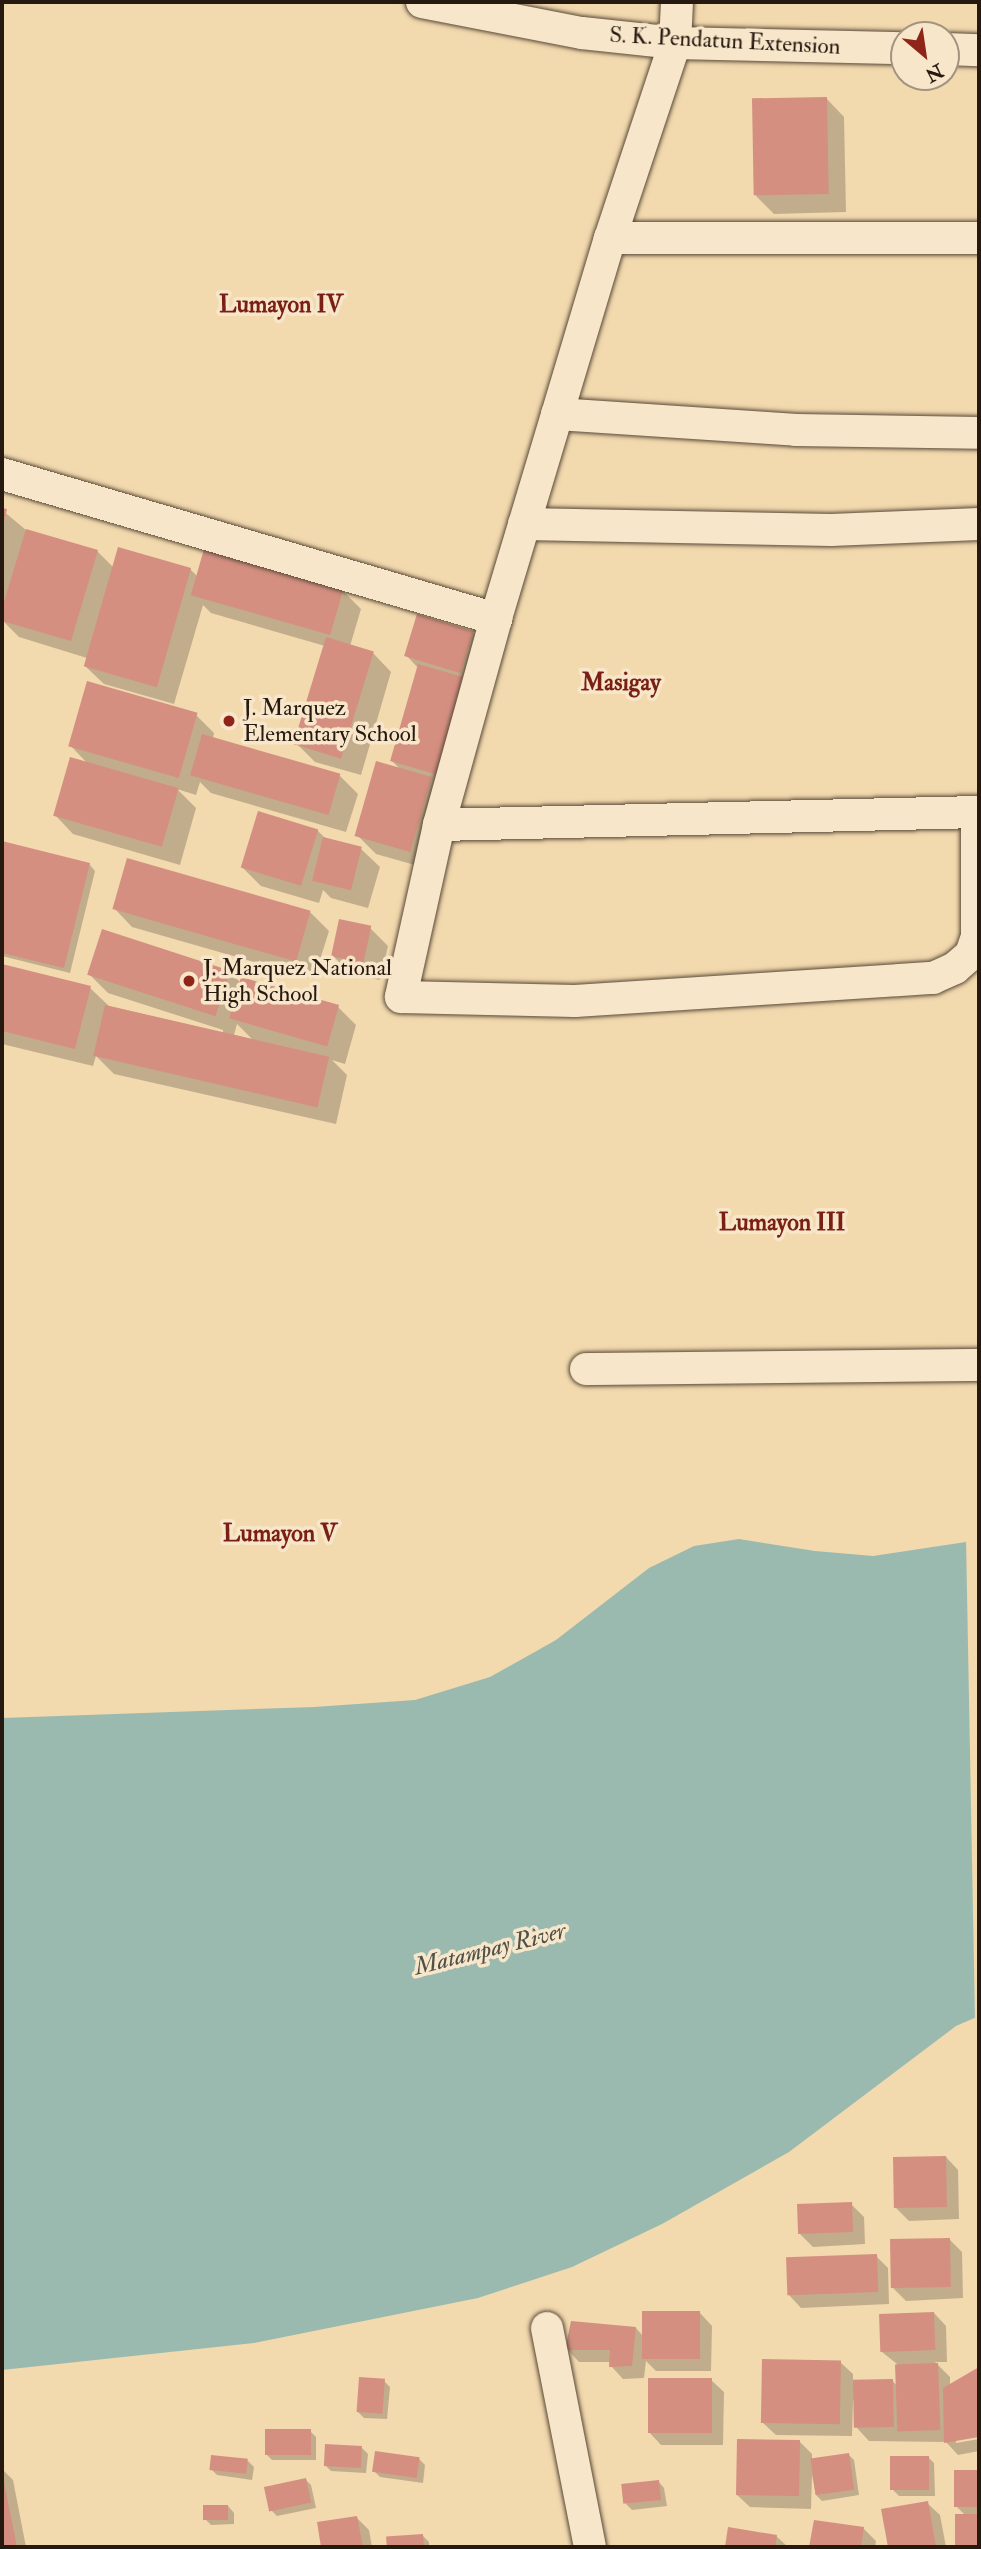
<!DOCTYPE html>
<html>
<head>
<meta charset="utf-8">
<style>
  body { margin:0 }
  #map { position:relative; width:981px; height:2549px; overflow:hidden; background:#f2d9ae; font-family:"IM FELL Double Pica",serif }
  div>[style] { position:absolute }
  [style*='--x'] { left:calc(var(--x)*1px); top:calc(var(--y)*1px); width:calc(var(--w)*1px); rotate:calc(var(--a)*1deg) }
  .water>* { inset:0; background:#9bbaaf }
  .pier>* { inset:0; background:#f2d9ae }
  .shadow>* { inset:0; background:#0003 }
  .building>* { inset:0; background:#d48f80; transform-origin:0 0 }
  .roads { filter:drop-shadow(0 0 2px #594938) drop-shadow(0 0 2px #594938) }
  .minor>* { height:32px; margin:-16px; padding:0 16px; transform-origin:16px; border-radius:16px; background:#f7e6ca }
  .dots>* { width:19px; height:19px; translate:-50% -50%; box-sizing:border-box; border:4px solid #f7e6ca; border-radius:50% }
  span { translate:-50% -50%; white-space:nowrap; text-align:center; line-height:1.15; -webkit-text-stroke:7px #f7e6ca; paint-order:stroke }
  .street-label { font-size:23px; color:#261910 }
  .poi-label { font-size:23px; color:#261910 }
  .left { translate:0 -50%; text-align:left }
  .neighbourhood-label { font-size:24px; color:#7a1f14; font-weight:700 }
  .water-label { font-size:24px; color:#4f5148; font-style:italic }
  .frame { position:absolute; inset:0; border:4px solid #261910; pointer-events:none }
  .north { position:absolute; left:890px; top:21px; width:70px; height:70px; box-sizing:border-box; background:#f7e6ca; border:2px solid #a39480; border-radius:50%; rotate:151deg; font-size:19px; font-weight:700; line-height:28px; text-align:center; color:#261910 }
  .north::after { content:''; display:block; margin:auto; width:24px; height:32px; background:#8f2418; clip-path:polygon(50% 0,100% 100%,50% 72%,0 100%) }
</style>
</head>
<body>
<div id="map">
  <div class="water">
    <i style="clip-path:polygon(739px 1539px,815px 1551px,873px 1556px,979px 1540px,979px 2016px,956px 2026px,789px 2152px,662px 2224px,572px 2267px,478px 2298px,254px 2343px,2px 2370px,2px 1718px,314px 1707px,415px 1700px,490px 1677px,556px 1640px,649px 1568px,694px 1546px)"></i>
  </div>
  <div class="pier">
    <i style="clip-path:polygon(979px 1536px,979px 2019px,975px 2020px,966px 1538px)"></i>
  </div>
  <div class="shadow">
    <i style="clip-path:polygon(826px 98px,844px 117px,846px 212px,774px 214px,756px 196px)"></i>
    <i style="clip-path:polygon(2px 510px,26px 530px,97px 551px,114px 568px,190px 569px,198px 577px,342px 590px,361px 609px,350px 646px,373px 653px,391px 672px,361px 775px,315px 762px,296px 743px,325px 646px,211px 613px,203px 605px,174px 704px,104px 684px,85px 666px,87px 658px,19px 637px,2px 620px)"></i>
    <i style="clip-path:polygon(473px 633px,492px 651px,429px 869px,376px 854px,357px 835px,401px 770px,391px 760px,418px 668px,406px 655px)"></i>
    <i style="clip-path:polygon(196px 715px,214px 733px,213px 738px,339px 775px,358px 794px,346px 832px,211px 793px,200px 782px,196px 795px,177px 789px,196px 808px,180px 865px,73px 834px,55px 815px,88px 764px,70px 745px)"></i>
    <i style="clip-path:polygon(317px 830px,326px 839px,361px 849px,380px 867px,368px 908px,331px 898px,323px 890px,319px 903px,261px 886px,243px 868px)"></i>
    <i style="clip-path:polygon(2px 843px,89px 864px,95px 871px,70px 973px,2px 956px)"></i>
    <i style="clip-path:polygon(128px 860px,311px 913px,329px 931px,314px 979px,132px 927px,114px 908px)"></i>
    <i style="clip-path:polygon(370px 928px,388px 946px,380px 980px,351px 974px,332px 955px)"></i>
    <i style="clip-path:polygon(evenodd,2px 966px,90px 988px,109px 1006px,223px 1033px,223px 1030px,108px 993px,89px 974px,230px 972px,241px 983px,338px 1007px,356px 1025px,345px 1064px,332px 1060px,347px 1075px,336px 1124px,114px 1074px,96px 1056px,93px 1066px,2px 1044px,2px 966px,237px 1024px,253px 1040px,234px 1035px,237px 1024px)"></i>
    <i style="clip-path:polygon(946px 2157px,958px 2170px,959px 2219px,909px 2221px,896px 2208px)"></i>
    <i style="clip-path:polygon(851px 2204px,864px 2217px,865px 2244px,813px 2247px,800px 2234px)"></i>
    <i style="clip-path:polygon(949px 2239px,962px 2252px,963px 2298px,906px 2301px,893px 2288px)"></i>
    <i style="clip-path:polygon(876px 2256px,888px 2268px,889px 2304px,801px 2308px,789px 2295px)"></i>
    <i style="clip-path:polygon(700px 2313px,712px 2326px,711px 2371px,656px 2371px,646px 2361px,644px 2378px,623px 2379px,611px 2366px,611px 2362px,579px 2362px,567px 2349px,636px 2328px,643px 2336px)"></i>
    <i style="clip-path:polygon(934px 2313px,946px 2326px,947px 2362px,935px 2362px,950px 2377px,950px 2386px,979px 2369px,979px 2435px,956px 2440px,956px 2443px,979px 2439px,979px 2451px,958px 2455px,946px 2442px,869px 2441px,857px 2428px,856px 2400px,853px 2400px,852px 2436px,776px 2435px,763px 2423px,840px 2362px,853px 2374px,853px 2382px,892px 2380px,897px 2386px,897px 2364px,882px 2352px)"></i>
    <i style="clip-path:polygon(711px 2380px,724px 2392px,723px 2445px,661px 2445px,649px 2432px)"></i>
    <i style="clip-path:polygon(384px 2381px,390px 2387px,387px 2419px,364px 2418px,358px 2412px)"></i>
    <i style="clip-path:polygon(310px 2431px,316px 2437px,316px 2460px,272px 2460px,266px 2454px)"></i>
    <i style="clip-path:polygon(800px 2442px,812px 2454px,812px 2460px,848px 2454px,854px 2460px,859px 2495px,822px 2501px,816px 2495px,812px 2475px,811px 2509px,750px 2507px,737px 2495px)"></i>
    <i style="clip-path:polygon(362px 2448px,368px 2454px,366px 2473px,331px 2471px,325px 2465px)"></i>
    <i style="clip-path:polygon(928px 2457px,934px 2463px,935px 2496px,899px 2496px,893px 2490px)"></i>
    <i style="clip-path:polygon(419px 2459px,425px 2465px,423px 2483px,380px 2477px,374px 2471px)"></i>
    <i style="clip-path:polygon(248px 2461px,254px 2467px,252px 2480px,217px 2475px,211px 2469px)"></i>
    <i style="clip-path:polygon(2px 2469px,13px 2480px,26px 2547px,2px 2547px)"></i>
    <i style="clip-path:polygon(979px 2472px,979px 2547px,959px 2547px,957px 2515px,965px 2515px,957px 2507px,956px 2473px)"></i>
    <i style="clip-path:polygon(305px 2479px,311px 2485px,316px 2508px,277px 2516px,271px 2510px)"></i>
    <i style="clip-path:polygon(658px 2481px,664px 2488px,667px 2506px,632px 2510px,626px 2504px)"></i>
    <i style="clip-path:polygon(927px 2503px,940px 2515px,946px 2547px,889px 2547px,883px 2511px)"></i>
    <i style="clip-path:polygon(228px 2506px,234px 2513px,234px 2524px,211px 2525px,205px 2519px)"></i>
    <i style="clip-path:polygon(357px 2518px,369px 2530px,372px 2547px,323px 2547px,319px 2524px)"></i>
    <i style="clip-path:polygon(815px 2522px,864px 2529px,876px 2541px,875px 2547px,811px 2547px)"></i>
    <i style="clip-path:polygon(729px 2529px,776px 2536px,788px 2547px,726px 2547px)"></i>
    <i style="clip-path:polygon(423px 2536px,429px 2542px,429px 2547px,389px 2547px,388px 2537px)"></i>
  </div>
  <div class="building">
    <i style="left:827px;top:97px;width:97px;height:75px;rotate:89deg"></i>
    <i style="clip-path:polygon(2px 508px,7px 509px,3px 526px,2px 526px)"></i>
    <i style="clip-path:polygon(26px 529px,98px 550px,71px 641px,2px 621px,2px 609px)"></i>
    <i style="left:118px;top:547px;width:76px;height:124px;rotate:16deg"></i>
    <i style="left:204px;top:549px;width:145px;height:48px;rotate:16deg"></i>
    <i style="left:417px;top:614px;width:59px;height:44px;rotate:17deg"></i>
    <i style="left:326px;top:637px;width:50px;height:112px;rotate:17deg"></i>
    <i style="left:418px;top:664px;width:48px;height:101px;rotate:16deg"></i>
    <i style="left:87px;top:681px;width:115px;height:68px;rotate:16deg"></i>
    <i style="left:202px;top:734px;width:144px;height:43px;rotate:16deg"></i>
    <i style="left:70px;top:757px;width:113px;height:61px;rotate:16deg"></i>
    <i style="left:376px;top:761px;width:58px;height:78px;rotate:16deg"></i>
    <i style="left:258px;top:811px;width:63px;height:59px;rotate:17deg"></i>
    <i style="left:323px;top:837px;width:40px;height:45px;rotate:14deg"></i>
    <i style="clip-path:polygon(2px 841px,90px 863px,64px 968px,2px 953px)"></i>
    <i style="left:127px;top:858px;width:191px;height:53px;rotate:16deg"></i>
    <i style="left:339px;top:919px;width:33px;height:38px;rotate:12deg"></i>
    <i style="left:102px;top:929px;width:135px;height:48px;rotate:18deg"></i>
    <i style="clip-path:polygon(2px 964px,91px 986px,75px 1049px,2px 1031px)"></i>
    <i style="left:241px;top:977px;width:102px;height:43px;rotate:16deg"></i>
    <i style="left:105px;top:1005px;width:230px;height:52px;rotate:13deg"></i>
    <i style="left:946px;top:2156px;width:51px;height:53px;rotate:89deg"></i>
    <i style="left:852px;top:2202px;width:30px;height:55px;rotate:88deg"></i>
    <i style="left:950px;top:2238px;width:49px;height:60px;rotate:89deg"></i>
    <i style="left:877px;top:2254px;width:38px;height:91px;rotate:88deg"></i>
    <i style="left:642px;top:2311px;width:58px;height:48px"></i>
    <i style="left:934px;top:2312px;width:38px;height:55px;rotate:88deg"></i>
    <i style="clip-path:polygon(571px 2321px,636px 2327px,632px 2366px,609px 2367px,610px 2350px,565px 2350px)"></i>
    <i style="left:762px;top:2359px;width:79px;height:64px;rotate:1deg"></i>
    <i style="left:938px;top:2363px;width:67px;height:43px;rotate:88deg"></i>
    <i style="clip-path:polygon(979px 2367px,979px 2437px,944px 2443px,943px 2388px)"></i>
    <i style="left:359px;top:2377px;width:26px;height:35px;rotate:4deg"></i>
    <i style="left:648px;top:2378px;width:64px;height:55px"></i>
    <i style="left:893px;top:2379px;width:48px;height:40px;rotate:89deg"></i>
    <i style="left:265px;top:2429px;width:46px;height:26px"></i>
    <i style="left:737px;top:2439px;width:63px;height:56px;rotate:1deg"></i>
    <i style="left:325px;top:2444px;width:37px;height:22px;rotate:3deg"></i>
    <i style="left:375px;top:2451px;width:45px;height:21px;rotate:8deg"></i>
    <i style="left:849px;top:2453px;width:37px;height:39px;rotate:82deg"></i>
    <i style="left:211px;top:2455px;width:37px;height:15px;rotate:6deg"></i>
    <i style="left:929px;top:2456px;width:34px;height:39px;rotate:90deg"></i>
    <i style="left:979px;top:2470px;width:37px;height:25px;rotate:90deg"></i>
    <i style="clip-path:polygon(2px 2477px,3px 2477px,17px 2547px,2px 2547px)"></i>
    <i style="left:306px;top:2478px;width:25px;height:43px;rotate:78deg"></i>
    <i style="left:659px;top:2480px;width:20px;height:38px;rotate:84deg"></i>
    <i style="clip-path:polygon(928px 2501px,936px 2547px,888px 2547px,881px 2509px)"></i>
    <i style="left:203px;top:2505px;width:25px;height:15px"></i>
    <i style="left:955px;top:2514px;width:24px;height:33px"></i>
    <i style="clip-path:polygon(357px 2516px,363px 2547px,321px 2547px,317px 2522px)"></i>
    <i style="clip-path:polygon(814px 2520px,864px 2527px,861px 2547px,809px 2547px)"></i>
    <i style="clip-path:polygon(728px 2527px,777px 2535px,775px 2547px,725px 2547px)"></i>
    <i style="left:423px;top:2534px;width:13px;height:37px;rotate:86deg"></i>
  </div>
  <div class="roads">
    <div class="minor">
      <i style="--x:422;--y:2;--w:163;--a:11"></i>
      <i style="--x:582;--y:33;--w:94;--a:6.1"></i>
      <i style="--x:675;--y:43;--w:229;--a:1.3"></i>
      <i style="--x:677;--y:2;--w:41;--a:92.8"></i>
      <i style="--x:675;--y:43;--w:206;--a:108.4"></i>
      <i style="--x:610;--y:238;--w:398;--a:106.7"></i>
      <i style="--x:496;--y:619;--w:214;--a:105.5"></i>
      <i style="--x:439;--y:825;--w:176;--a:102.5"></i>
      <i style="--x:401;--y:997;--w:174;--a:1.3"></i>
      <i style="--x:575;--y:1001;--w:359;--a:-3.7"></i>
      <i style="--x:933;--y:978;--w:24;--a:-24"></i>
      <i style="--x:955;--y:968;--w:21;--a:-41"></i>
      <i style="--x:971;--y:954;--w:18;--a:-71"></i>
      <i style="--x:977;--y:937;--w:125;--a:-90"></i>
      <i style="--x:946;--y:49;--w:33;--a:2"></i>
      <i style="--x:610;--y:238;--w:369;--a:0"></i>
      <i style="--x:557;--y:414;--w:240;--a:3.8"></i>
      <i style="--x:796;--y:430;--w:183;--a:0.9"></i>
      <i style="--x:2;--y:474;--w:515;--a:16.36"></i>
      <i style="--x:524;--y:524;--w:307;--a:1.1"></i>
      <i style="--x:831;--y:530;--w:148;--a:-2.3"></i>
      <i style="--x:439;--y:825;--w:540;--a:-1.38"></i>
      <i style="--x:586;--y:1369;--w:393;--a:-0.6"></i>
      <i style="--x:547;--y:2328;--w:223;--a:78.9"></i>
    </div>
  </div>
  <div class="dots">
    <i style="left:229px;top:721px;background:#8f2418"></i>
    <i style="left:189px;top:981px;background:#8f2418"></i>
  </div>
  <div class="street-label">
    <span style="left:725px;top:41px;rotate:3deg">S. K. Pendatun Extension</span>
  </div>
  <div class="poi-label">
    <span class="left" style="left:243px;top:721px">J. Marquez<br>Elementary School</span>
    <span class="left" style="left:203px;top:981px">J. Marquez National<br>High School</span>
  </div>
  <div class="neighbourhood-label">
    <span style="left:281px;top:305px">Lumayon IV</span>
    <span style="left:621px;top:683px">Masigay</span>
    <span style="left:782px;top:1223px">Lumayon III</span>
    <span style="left:280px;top:1534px">Lumayon V</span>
  </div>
  <div class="water-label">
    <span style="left:490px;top:1949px;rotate:-14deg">Matampay River</span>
  </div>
  <div class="frame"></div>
  <div class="north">N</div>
</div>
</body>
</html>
